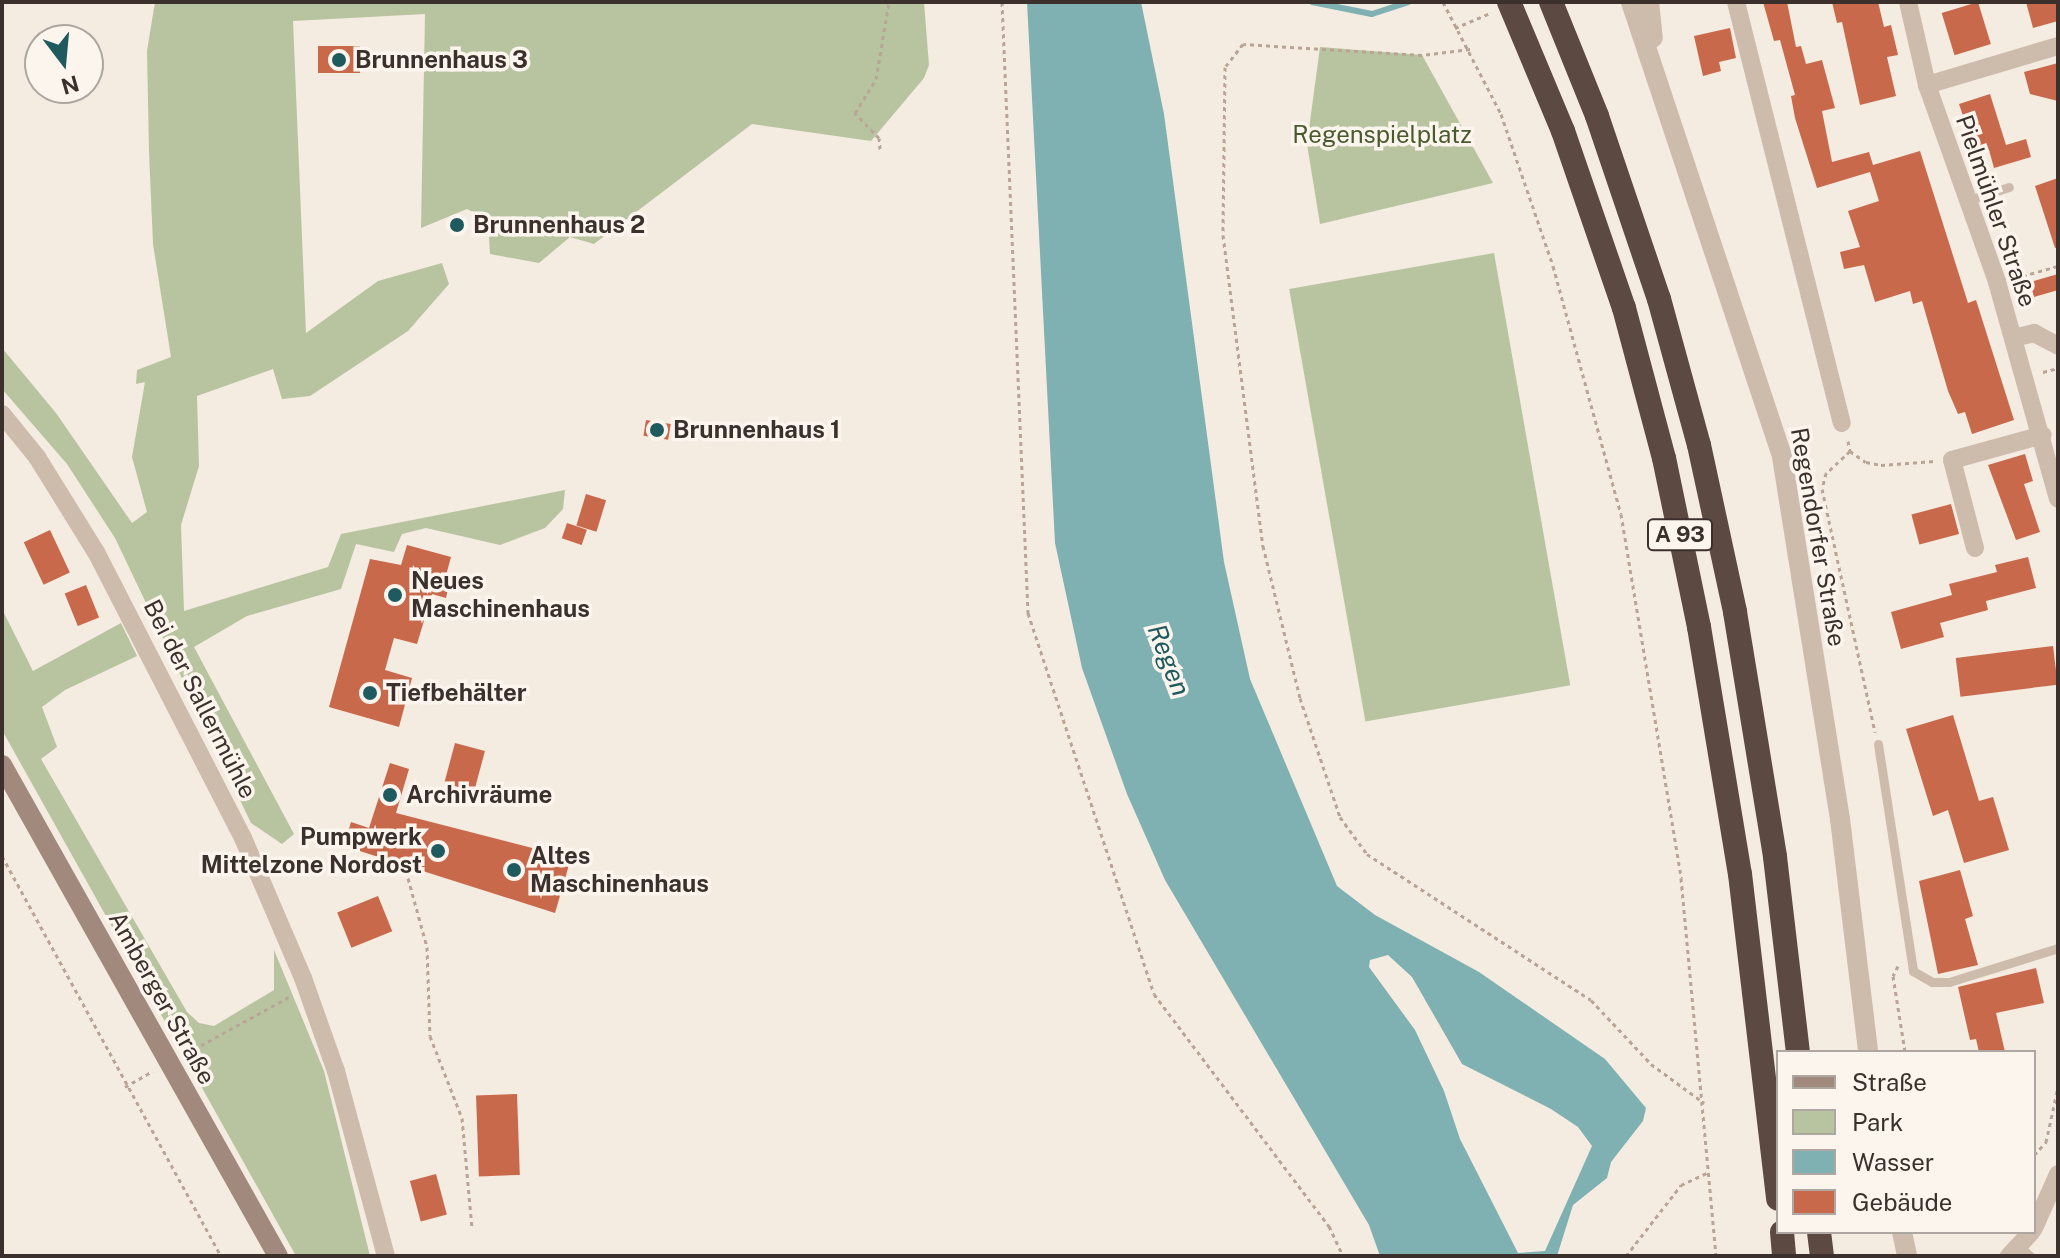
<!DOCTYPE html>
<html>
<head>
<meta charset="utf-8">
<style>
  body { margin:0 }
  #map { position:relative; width:2060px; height:1258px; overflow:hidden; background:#f4ebe1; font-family:"Public Sans",sans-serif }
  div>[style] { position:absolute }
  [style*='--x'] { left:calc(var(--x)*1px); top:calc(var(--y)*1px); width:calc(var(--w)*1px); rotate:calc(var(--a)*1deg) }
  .green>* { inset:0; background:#b8c4a0; transform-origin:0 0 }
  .water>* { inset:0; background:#7fb0b2 }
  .stream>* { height:6px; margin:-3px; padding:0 3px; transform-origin:3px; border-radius:3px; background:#7fb0b2 }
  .building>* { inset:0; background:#c8694b; transform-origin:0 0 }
  .path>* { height:3px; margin-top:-1.5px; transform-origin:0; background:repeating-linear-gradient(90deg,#b9a596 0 4px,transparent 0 8px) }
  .service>* { height:9px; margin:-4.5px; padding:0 4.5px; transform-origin:4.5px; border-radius:4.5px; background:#cdbbac }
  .minor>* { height:18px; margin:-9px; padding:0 9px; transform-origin:9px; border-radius:9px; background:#cdbbac }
  .tertiary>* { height:20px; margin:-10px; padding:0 10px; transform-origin:10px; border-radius:10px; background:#cdbbac }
  .secondary>* { height:20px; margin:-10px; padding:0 10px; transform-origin:10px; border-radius:10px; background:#a18a7d }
  .motorway>* { height:24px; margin:-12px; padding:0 12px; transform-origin:12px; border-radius:12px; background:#5c4a42 }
  .dots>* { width:22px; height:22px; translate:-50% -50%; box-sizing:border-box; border:4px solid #fbf5ee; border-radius:50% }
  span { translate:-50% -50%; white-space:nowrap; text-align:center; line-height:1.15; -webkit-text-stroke:7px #fbf5ee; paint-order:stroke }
  .shield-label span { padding:2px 6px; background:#fbf5ee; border:2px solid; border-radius:6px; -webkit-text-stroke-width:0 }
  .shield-label { font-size:22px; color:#3b302b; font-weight:700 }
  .poi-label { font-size:24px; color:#3b302b; font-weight:700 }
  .left { translate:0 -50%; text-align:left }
  .right { translate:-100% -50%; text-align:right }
  .park-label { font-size:24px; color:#4a5a2e }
  .street-label { font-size:24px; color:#3b302b }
  .water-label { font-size:26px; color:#1f5a5e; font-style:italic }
  .frame { position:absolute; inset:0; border:4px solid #3b302b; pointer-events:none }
  .legend { position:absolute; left:1776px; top:1050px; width:260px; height:184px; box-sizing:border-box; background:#fbf5ee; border:2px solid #aea6a0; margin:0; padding:10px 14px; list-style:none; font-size:24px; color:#3b302b }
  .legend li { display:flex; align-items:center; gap:16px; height:40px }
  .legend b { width:40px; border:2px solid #aea6a0 }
  .north { position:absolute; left:24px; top:24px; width:80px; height:80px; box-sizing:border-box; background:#fbf5ee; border:2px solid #aea6a0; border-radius:50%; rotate:164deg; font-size:22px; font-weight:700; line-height:32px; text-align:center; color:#3b302b }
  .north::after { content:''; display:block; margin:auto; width:28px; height:36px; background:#1f5a5e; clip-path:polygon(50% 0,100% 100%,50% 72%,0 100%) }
</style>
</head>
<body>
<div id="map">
  <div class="green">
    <i style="clip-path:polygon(155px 2px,924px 2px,929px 65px,924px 78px,871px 141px,752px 124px,594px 244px,570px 237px,539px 263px,490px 254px,488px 219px,467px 209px,421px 228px,425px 14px,293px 21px,306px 333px,378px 281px,442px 263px,449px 284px,408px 331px,310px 396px,282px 399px,273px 369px,197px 396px,199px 466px,181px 525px,184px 611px,328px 567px,341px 534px,565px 490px,563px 509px,545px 528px,500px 545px,426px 528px,402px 534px,394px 552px,356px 544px,341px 589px,247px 616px,194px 647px,294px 834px,282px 844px,251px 823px,115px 538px,67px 464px,2px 389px,2px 348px,56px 413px,132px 523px,147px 512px,132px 457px,145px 382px,136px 384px,137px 370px,171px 357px,153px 244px,149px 152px,147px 51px)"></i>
    <i style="clip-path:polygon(1320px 47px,1422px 55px,1493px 183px,1320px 224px,1307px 144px)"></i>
    <i style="left:1494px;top:253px;width:439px;height:208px;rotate:80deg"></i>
    <i style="clip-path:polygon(2px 609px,33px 671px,121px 623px,137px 656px,65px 690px,42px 707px,57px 747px,41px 759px,187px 1012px,199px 1023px,214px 1026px,274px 990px,274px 950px,324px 1071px,370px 1256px,296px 1256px,2px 730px)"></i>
  </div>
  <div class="water">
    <i style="clip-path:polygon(evenodd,1027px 2px,1141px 2px,1164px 114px,1224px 562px,1250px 679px,1337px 886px,1375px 915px,1479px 972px,1605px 1059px,1646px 1108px,1643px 1121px,1611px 1162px,1607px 1178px,1573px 1205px,1557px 1256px,1380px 1256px,1369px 1225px,1165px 880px,1127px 794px,1082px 668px,1055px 543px,1027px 2px,1388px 955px,1412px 977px,1462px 1064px,1551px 1109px,1578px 1127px,1592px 1146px,1545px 1251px,1518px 1253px,1460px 1139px,1444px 1091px,1415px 1030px,1369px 967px,1370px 960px,1388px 955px)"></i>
  </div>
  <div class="stream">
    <i style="--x:1312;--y:2;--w:61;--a:11.3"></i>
    <i style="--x:1372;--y:14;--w:38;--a:-18"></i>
  </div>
  <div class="building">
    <i style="clip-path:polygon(1763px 2px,1787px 2px,1796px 47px,1801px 46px,1806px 64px,1822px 60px,1835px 108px,1822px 111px,1832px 162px,1869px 152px,1873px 165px,1920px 151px,1968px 303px,1976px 300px,2014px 420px,1972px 434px,1965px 412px,1958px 414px,1948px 391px,1922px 301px,1913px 304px,1910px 291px,1875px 302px,1864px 265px,1844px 269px,1840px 252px,1860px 247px,1848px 211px,1879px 201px,1870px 172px,1817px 188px,1795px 118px,1791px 96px,1795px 95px,1780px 40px,1774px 41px)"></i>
    <i style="clip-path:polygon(1832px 2px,1878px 2px,1884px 27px,1891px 25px,1898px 55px,1887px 57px,1896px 96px,1860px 105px,1842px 22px,1837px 23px)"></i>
    <i style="left:1978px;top:2px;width:44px;height:38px;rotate:73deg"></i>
    <i style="clip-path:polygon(2026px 2px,2058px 2px,2058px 21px,2033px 28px)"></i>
    <i style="clip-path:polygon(1730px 28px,1736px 58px,1719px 62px,1721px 71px,1703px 76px,1694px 36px)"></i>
    <i style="left:360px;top:46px;width:27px;height:42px;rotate:90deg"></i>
    <i style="clip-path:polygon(2058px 63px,2058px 101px,2030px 94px,2024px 72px)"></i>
    <i style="clip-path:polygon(1990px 94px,2006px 145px,2026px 139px,2031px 157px,1994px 168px,1989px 150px,1976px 154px,1959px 104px)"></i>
    <i style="clip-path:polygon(2058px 178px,2058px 247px,2055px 248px,2035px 186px)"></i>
    <i style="clip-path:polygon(2058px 274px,2058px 290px,2034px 297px,2030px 282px)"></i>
    <i style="left:646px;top:420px;width:25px;height:16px;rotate:9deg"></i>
    <i style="clip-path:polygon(2025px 454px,2033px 481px,2024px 484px,2040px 532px,2016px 540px,1988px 465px)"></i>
    <i style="left:586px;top:494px;width:21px;height:33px;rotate:17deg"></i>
    <i style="left:1951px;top:504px;width:31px;height:41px;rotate:75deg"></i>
    <i style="left:567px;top:523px;width:21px;height:16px;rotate:19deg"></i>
    <i style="left:50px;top:530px;width:47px;height:29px;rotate:65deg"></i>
    <i style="clip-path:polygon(407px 545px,451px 557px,445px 579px,450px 580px,446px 598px,432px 594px,417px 644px,394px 638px,385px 670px,412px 678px,399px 727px,329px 707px,370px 559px,401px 565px)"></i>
    <i style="clip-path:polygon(2028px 557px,2036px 588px,1986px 601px,1988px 610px,1940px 623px,1944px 637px,1901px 649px,1891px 612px,1952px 595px,1949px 584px,1997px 572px,1995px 565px)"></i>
    <i style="left:86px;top:585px;width:35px;height:23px;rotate:68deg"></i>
    <i style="left:2053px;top:646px;width:39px;height:98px;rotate:83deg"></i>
    <i style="clip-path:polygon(1953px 715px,1979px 801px,1993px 797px,2009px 850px,1964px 863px,1948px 810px,1933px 816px,1906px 729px)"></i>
    <i style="left:455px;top:743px;width:31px;height:42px;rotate:15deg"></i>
    <i style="clip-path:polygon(390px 763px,409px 769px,396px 813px,571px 858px,555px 913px,344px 846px,351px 822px,369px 828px)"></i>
    <i style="clip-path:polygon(1960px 870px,1973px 916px,1965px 919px,1978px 965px,1938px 974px,1919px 881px)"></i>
    <i style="left:378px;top:896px;width:38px;height:44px;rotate:68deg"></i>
    <i style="clip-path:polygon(2036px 968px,2044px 1003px,1996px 1013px,2005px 1052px,1979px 1052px,1976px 1039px,1970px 1040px,1958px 987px)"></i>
    <i style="left:517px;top:1094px;width:81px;height:41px;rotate:88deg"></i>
    <i style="left:436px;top:1174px;width:42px;height:27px;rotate:75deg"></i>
  </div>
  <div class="path">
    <i style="--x:1002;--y:2;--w:612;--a:87.56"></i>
    <i style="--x:1028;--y:613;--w:401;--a:71.7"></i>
    <i style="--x:1154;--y:994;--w:291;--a:53"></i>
    <i style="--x:1329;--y:1226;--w:33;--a:65"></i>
    <i style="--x:1443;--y:2;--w:126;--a:62.6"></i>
    <i style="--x:1501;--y:114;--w:161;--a:71.1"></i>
    <i style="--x:1553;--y:266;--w:257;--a:74.7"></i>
    <i style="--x:1621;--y:514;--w:369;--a:80.6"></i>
    <i style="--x:1681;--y:878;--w:380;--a:84.7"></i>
    <i style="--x:1455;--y:28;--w:38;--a:-23"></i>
    <i style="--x:1470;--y:49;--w:48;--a:172.9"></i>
    <i style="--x:1422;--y:55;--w:179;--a:-176.5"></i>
    <i style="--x:1243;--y:44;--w:29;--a:128"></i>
    <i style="--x:1225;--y:67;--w:168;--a:90.7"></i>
    <i style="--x:1223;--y:235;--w:314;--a:82.7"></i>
    <i style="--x:1263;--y:546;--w:156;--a:76.3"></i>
    <i style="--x:1300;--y:698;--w:126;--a:71.4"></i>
    <i style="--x:1340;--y:817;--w:46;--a:53.9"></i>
    <i style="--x:1367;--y:854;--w:267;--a:33.1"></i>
    <i style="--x:1591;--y:1000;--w:88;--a:46.8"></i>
    <i style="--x:1651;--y:1064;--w:66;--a:36.3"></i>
    <i style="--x:880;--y:149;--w:11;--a:-95"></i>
    <i style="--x:879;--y:138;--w:35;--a:-134"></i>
    <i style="--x:855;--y:113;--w:40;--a:-58"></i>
    <i style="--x:876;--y:79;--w:78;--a:-80.4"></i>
    <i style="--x:2015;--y:278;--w:45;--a:-15.6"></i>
    <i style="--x:2043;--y:372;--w:16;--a:-15"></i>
    <i style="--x:1848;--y:441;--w:10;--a:79"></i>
    <i style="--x:1850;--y:451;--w:33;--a:137"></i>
    <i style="--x:1826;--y:473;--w:16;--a:104"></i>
    <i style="--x:1822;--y:489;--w:249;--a:77.7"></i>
    <i style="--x:1850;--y:451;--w:19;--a:35"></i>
    <i style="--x:1866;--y:462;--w:15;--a:11"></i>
    <i style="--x:1881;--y:465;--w:54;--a:-4.2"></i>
    <i style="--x:2;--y:856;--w:456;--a:61.3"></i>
    <i style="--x:408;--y:878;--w:72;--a:74.6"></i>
    <i style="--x:427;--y:947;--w:89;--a:88.1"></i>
    <i style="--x:430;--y:1036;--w:88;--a:68.7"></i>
    <i style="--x:462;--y:1118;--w:109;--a:84.8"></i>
    <i style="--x:1898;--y:966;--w:11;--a:117"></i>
    <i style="--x:1893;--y:976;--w:77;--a:81"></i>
    <i style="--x:187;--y:1053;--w:116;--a:-28.8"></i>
    <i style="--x:125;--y:1087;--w:32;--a:-30"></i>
    <i style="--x:2034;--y:1155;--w:18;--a:-47"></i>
    <i style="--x:2046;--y:1142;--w:56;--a:-77.7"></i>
    <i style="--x:1626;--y:1256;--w:90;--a:-52.2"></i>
    <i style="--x:1681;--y:1185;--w:31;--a:-25"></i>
  </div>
  <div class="service">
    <i style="--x:1966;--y:201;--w:45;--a:-18"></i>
    <i style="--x:1878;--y:744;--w:230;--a:81.2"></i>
    <i style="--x:1913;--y:971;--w:22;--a:30"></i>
    <i style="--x:1932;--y:982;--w:17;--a:0"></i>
    <i style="--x:1949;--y:982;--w:114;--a:-17.3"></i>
    <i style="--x:2020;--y:1247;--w:13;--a:42"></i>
  </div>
  <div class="minor">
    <i style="--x:1736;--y:2;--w:434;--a:75.9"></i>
    <i style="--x:1908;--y:2;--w:85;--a:77.1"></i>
    <i style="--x:1927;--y:85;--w:209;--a:70.4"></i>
    <i style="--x:1997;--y:282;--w:225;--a:74.3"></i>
    <i style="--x:1927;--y:85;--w:137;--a:-16.6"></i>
    <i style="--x:2013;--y:338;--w:22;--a:-13"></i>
    <i style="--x:2034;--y:333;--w:27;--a:28"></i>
    <i style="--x:2;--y:414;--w:55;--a:50.9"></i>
    <i style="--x:37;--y:457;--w:112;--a:58.2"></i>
    <i style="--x:96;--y:552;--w:322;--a:62.8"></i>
    <i style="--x:243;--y:838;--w:152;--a:66.8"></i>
    <i style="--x:303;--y:978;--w:99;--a:70.5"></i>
    <i style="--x:336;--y:1071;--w:192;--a:74.9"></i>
    <i style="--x:1975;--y:548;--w:91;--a:-104.6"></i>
    <i style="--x:1952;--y:460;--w:94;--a:-15.4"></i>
    <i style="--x:2034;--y:1228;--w:59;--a:-66"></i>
    <i style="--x:2009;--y:1256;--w:33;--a:-47"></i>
  </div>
  <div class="tertiary">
    <i style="--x:1631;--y:2;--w:479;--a:71.6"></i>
    <i style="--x:1782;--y:457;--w:367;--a:80.9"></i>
    <i style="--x:1840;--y:819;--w:235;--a:83.1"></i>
    <i style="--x:1649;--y:2;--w:36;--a:84"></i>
    <i style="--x:1902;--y:1232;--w:25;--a:78"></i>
  </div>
  <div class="secondary">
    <i style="--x:2;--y:765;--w:563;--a:60.66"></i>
  </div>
  <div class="motorway">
    <i style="--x:1509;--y:2;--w:140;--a:67.3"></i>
    <i style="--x:1563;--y:131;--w:187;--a:71"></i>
    <i style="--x:1624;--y:308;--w:155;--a:75.1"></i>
    <i style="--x:1664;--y:458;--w:173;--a:78.3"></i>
    <i style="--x:1699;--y:627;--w:250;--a:80.6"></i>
    <i style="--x:1740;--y:874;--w:327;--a:83.3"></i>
    <i style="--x:1551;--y:2;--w:123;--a:68"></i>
    <i style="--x:1597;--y:116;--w:193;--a:71.3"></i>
    <i style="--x:1659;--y:299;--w:151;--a:74.7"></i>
    <i style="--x:1699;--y:445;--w:171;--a:77.8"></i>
    <i style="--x:1735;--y:612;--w:248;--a:80.7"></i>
    <i style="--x:1775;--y:857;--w:196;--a:83.3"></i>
    <i style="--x:1782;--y:1232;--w:24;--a:85"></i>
    <i style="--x:1819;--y:1232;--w:24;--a:83"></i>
  </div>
  <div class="dots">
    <i style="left:339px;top:60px;background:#1f5a5e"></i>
    <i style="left:457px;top:225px;background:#1f5a5e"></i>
    <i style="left:657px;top:430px;background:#1f5a5e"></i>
    <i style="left:395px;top:595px;background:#1f5a5e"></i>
    <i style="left:370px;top:693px;background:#1f5a5e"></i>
    <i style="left:390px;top:795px;background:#1f5a5e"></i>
    <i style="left:438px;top:851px;background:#1f5a5e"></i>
    <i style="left:514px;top:870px;background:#1f5a5e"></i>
  </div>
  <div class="shield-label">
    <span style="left:1680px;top:535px">A 93</span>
  </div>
  <div class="poi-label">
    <span class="left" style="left:355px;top:60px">Brunnenhaus 3</span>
    <span class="left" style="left:473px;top:225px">Brunnenhaus 2</span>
    <span class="left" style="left:673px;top:430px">Brunnenhaus 1</span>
    <span class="left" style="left:411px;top:595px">Neues<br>Maschinenhaus</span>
    <span class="left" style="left:386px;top:693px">Tiefbehälter</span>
    <span class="left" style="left:406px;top:795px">Archivräume</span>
    <span class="right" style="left:422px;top:851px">Pumpwerk<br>Mittelzone Nordost</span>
    <span class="left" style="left:530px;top:870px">Altes<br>Maschinenhaus</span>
  </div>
  <div class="park-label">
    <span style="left:1382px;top:135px">Regenspielplatz</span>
  </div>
  <div class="street-label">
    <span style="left:1996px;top:211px;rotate:71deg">Pielmühler Straße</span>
    <span style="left:1818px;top:537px;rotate:80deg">Regendorfer Straße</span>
    <span style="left:200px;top:699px;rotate:63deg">Bei der Sallermühle</span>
    <span style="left:162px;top:998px;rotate:61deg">Amberger Straße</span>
  </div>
  <div class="water-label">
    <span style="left:1169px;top:660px;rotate:69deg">Regen</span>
  </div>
  <div class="frame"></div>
  <ul class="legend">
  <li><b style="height:10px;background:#a18a7d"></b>Straße</li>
  <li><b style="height:22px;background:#b8c4a0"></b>Park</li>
  <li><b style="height:22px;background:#7fb0b2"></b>Wasser</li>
  <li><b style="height:22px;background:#c8694b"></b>Gebäude</li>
  </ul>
  <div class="north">N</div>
</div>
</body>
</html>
